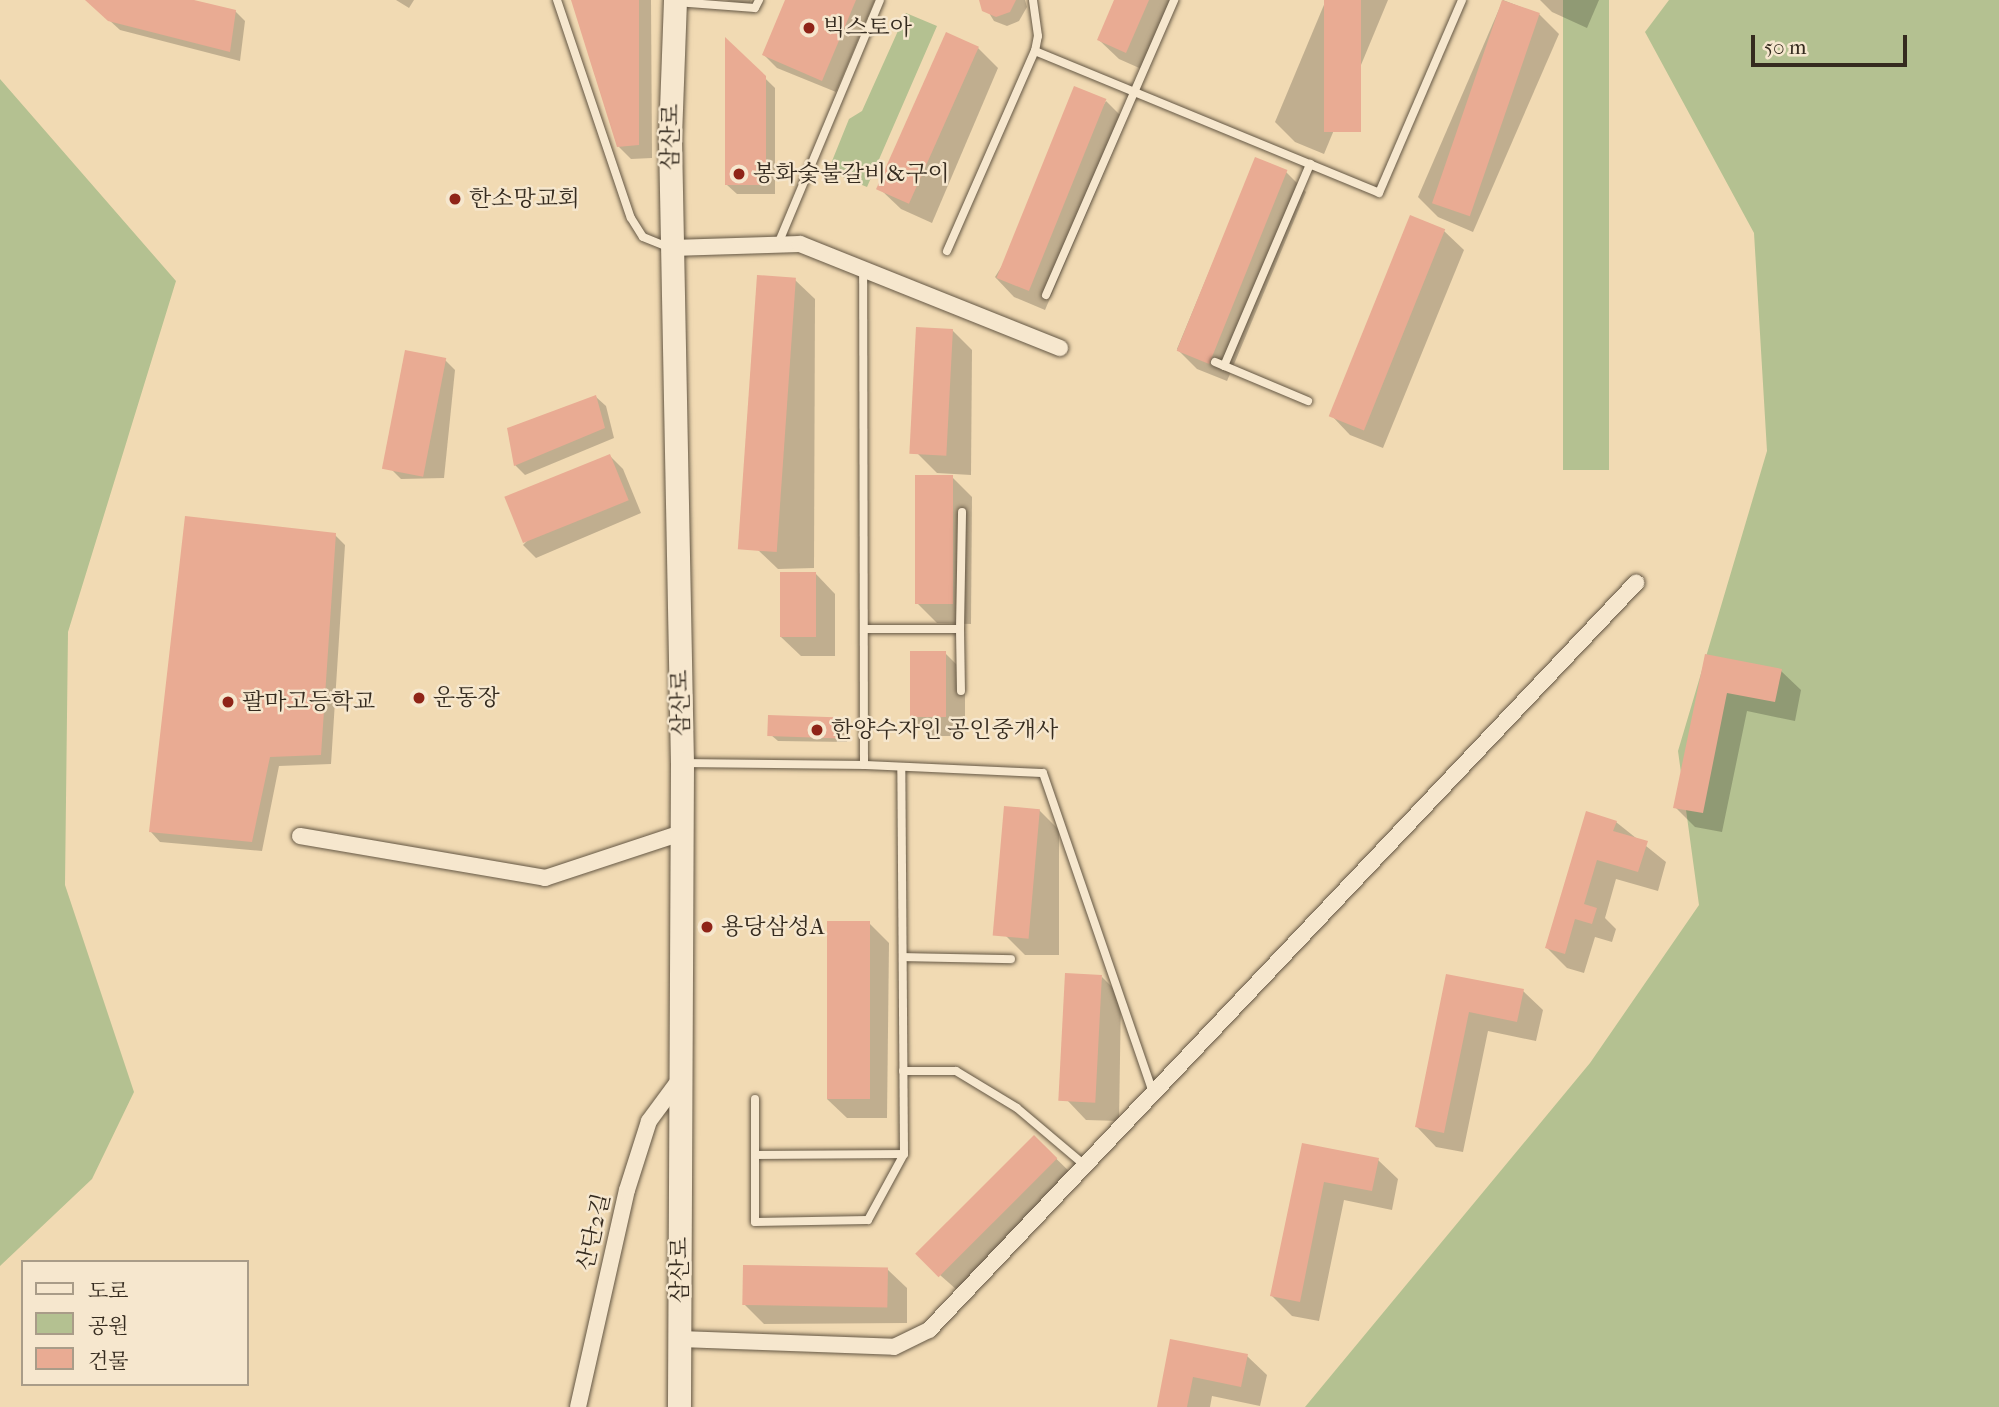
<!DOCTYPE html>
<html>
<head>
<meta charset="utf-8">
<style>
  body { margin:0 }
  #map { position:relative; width:1999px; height:1407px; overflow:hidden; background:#f1dab3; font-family:"IM FELL French Canon","Noto Serif KR",serif }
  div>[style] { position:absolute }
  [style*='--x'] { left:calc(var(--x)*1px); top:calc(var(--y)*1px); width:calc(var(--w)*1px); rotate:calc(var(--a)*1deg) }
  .green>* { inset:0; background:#b4c191; transform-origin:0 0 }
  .shadow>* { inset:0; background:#0003 }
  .building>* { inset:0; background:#e9ab93; transform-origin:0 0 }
  .roads { filter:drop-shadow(0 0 2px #645744) drop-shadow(0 0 2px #645744) }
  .service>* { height:8px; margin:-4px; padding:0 4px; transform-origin:4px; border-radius:4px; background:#f6e7ce }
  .minor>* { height:16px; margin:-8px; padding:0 8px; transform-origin:8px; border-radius:8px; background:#f6e7ce }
  .secondary>* { height:23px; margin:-11.5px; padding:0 11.5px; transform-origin:11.5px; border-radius:11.5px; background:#f6e7ce }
  .dots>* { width:19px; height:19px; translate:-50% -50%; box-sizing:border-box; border:4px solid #f6e7ce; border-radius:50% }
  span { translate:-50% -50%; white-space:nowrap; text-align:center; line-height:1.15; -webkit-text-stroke:5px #f6e7ce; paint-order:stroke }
  .poi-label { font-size:23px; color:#352b1f }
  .left { translate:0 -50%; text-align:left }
  .street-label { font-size:23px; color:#352b1f }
  .legend { position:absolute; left:21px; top:1260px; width:228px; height:126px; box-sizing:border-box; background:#f6e7ce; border:2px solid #a99c88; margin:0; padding:9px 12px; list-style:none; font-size:21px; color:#352b1f }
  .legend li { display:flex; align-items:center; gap:14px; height:35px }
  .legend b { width:35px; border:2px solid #a99c88 }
  .scale { position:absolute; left:1751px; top:35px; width:156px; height:32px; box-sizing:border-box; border:4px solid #352b1f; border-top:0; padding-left:9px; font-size:21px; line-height:24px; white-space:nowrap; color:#352b1f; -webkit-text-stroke:5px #f6e7ce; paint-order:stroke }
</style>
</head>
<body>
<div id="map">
  <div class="green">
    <i style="left:1563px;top:0;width:46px;height:470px"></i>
    <i style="clip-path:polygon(1669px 0,1999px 0,1999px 1407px,1305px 1407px,1590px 1063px,1699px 905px,1678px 751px,1767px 451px,1754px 233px,1645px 32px)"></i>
    <i style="clip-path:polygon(906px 13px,937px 26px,867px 187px,828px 171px,849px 119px,862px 111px)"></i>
    <i style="clip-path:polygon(0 79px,176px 281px,68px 632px,65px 885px,134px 1092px,92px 1179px,0 1266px)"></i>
  </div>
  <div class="shadow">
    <i style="clip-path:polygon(87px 0,187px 0,235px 11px,245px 21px,240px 61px,120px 30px)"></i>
    <i style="clip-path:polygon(396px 0,414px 0,409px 8px)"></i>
    <i style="clip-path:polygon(573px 0,651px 0,652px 158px,631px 159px,618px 146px)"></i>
    <i style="clip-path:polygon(725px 0,751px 0,749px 5px)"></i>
    <i style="clip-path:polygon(787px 0,875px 0,836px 92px,777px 68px,764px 55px)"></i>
    <i style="clip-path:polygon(981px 0,1025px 0,1027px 7px,1019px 21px,1007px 26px,994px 21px)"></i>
    <i style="clip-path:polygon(1116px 0,1177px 0,1146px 71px,1119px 59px,1099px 40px)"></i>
    <i style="clip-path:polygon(1326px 0,1388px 0,1324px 154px,1295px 142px,1275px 122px)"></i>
    <i style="clip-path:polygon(1503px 0,1539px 14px,1559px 34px,1473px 232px,1438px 217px,1418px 197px)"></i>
    <i style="clip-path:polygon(1540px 0,1599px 0,1587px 28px,1552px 12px)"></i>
    <i style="clip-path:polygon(727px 41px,775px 88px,775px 194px,737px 194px,727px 185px)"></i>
    <i style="clip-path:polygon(978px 48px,998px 68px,932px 223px,901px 209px,881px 190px)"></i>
    <i style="clip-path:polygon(1106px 101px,1126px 121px,1045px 310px,1014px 297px,995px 277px)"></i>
    <i style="clip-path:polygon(1256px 159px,1286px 172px,1306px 192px,1227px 381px,1197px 369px,1177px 349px)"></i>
    <i style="clip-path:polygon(1444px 231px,1464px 250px,1383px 448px,1350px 435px,1331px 415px)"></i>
    <i style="clip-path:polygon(795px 280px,815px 299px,814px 568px,778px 569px,758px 550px)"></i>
    <i style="clip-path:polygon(952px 330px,972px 350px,971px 475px,937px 473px,917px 453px)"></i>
    <i style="clip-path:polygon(445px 360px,455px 370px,444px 478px,401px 479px,392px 470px)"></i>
    <i style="clip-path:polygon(596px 397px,606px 406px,614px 438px,525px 475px,515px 465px)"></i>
    <i style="clip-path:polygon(610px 456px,623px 469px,641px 513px,536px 558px,523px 545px)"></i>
    <i style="clip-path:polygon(950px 475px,972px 497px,971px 624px,937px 623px,917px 603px)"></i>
    <i style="clip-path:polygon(335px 535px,345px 545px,331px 764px,279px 766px,262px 851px,160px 842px,151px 832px)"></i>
    <i style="clip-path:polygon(816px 574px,835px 594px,835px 656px,801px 656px,781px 637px)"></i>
    <i style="clip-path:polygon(945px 653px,965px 673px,965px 736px,930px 736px,911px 717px)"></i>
    <i style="clip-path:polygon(1706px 656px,1781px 671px,1801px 690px,1795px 721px,1747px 711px,1722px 832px,1695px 827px,1675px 807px)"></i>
    <i style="clip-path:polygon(841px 719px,848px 725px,847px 742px,778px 741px,771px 735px)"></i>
    <i style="clip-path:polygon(1039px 810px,1059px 830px,1059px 955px,1025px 955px,1005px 935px)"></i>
    <i style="clip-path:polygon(1616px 822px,1666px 862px,1658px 891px,1616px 879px,1605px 918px,1616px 929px,1612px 942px,1595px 937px,1584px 973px,1567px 968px,1547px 948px)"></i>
    <i style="clip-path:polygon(869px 923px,889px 943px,887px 1118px,847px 1118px,827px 1099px)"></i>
    <i style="clip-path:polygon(1448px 976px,1523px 991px,1543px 1010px,1536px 1041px,1488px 1031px,1463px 1152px,1436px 1147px,1417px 1127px)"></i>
    <i style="clip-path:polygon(1102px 977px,1121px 996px,1119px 1121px,1086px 1120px,1067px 1100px)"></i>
    <i style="clip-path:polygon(1034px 1137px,1076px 1178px,966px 1298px,940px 1275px)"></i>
    <i style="clip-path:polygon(1303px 1145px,1378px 1160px,1398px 1179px,1392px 1210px,1344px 1200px,1319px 1321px,1292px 1316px,1272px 1296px)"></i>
    <i style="clip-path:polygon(887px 1269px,907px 1288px,907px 1323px,764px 1324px,744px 1304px)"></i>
    <i style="clip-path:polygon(1172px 1341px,1247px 1356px,1267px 1375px,1260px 1406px,1212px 1396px,1210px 1407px,1158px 1407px)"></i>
  </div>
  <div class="building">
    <i style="clip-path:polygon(85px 0,194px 0,236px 10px,230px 52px,108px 21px)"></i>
    <i style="clip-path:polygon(571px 0,639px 0,639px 145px,617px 147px)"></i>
    <i style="clip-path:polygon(785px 0,856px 0,822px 81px,762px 55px)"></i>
    <i style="clip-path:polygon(979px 0,1016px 0,1010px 12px,996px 17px,982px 11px)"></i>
    <i style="clip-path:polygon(1114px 0,1149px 0,1126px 53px,1097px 40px)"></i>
    <i style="left:1324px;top:0;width:37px;height:132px"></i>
    <i style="left:1502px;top:0;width:40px;height:215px;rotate:19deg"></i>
    <i style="left:946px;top:32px;width:36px;height:172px;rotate:24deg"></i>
    <i style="clip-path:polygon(725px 37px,766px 76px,766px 185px,725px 185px)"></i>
    <i style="left:1074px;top:86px;width:35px;height:207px;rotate:22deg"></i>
    <i style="left:1255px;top:157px;width:35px;height:209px;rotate:22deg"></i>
    <i style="left:1410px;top:215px;width:38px;height:217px;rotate:22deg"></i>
    <i style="left:757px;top:275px;width:39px;height:275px;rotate:4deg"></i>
    <i style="left:916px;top:327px;width:37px;height:127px;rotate:3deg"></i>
    <i style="left:405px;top:350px;width:42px;height:121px;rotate:11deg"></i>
    <i style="clip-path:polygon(596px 395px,605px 428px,514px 466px,507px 428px)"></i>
    <i style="left:610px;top:454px;width:50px;height:114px;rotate:68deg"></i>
    <i style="left:915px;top:475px;width:38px;height:129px"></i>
    <i style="clip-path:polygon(185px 516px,336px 533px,321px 755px,270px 757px,252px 842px,149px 832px)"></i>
    <i style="left:816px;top:572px;width:65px;height:36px;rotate:90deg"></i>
    <i style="left:946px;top:651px;width:66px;height:36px;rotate:90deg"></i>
    <i style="clip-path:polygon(1705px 654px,1782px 669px,1775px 702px,1727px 693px,1703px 813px,1673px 808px)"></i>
    <i style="left:768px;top:715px;width:74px;height:21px;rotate:2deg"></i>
    <i style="left:1004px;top:806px;width:36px;height:130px;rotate:5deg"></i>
    <i style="clip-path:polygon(1586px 811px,1617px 821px,1613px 831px,1648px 841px,1638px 872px,1597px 860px,1584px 904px,1597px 908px,1592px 924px,1575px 919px,1565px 954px,1545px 948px)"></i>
    <i style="left:827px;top:921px;width:43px;height:178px"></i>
    <i style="left:1065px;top:973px;width:37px;height:128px;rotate:3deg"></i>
    <i style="clip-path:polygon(1446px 974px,1524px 989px,1517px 1022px,1469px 1012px,1444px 1133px,1415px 1127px)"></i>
    <i style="left:1034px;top:1135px;width:33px;height:168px;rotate:45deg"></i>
    <i style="clip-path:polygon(1302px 1143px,1379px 1158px,1372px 1191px,1324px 1182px,1300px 1302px,1270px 1296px)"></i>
    <i style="left:743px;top:1265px;width:145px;height:40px;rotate:1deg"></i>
    <i style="clip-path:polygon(1170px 1339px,1248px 1354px,1241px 1387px,1193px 1377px,1187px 1407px,1157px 1407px)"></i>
  </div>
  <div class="roads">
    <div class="service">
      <i style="--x:557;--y:0;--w:230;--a:71.3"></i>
      <i style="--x:631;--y:218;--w:22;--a:58"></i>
      <i style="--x:643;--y:237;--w:27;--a:22"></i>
      <i style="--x:676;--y:2;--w:79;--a:4.3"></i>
      <i style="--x:755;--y:8;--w:9;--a:-63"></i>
      <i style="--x:1035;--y:51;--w:372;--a:22.4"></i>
      <i style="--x:1379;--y:193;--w:210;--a:-66.7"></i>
      <i style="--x:778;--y:244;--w:264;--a:-67.3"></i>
      <i style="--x:947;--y:251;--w:219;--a:-66.3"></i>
      <i style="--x:1035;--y:51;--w:15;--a:-79"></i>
      <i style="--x:1038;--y:36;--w:36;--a:-98"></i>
      <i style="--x:1046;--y:295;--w:322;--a:-66.5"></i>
      <i style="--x:1215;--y:362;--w:101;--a:22.8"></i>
      <i style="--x:1224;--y:366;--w:220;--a:-66.9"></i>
      <i style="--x:864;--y:629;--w:96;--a:0"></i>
      <i style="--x:960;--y:629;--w:117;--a:-89"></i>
      <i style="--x:960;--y:629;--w:62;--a:89.1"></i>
      <i style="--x:684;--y:763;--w:180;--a:0.6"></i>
      <i style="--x:864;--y:765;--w:496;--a:-90.1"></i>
      <i style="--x:864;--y:765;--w:179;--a:2.6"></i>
      <i style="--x:1043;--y:773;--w:337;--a:71"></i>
      <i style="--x:903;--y:957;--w:108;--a:1.1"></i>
      <i style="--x:903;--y:1071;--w:53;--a:0"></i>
      <i style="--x:956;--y:1071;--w:71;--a:31.2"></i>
      <i style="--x:1017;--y:1108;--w:85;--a:40.2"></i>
      <i style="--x:755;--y:1099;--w:123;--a:90"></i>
      <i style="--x:755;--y:1222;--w:113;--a:-1"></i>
      <i style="--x:868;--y:1220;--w:75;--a:-61.4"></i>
      <i style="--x:904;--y:1154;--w:387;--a:-90.4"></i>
      <i style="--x:756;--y:1155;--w:148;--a:-0.4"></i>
    </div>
    <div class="minor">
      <i style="--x:672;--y:248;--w:128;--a:-1.8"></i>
      <i style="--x:800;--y:244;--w:280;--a:21.8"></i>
      <i style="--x:300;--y:836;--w:249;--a:9.7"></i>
      <i style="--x:545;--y:878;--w:143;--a:-18.3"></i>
      <i style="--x:680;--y:1339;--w:214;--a:2.1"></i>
      <i style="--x:894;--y:1347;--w:39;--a:-26"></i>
      <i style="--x:929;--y:1330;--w:1029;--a:-46.58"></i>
      <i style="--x:578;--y:1407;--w:222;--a:-77.3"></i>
      <i style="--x:627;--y:1190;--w:72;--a:-72.3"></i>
      <i style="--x:649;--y:1121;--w:52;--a:-53.6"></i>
    </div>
    <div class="secondary">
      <i style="--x:675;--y:0;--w:139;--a:92.1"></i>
      <i style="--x:670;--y:139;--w:624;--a:88.9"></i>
      <i style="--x:682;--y:763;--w:644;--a:90.27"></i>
    </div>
  </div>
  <div class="dots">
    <i style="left:809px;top:28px;background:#8f2418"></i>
    <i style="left:739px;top:174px;background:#8f2418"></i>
    <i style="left:455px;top:199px;background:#8f2418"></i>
    <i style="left:419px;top:698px;background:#8f2418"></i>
    <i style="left:228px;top:702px;background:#8f2418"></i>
    <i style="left:817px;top:730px;background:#8f2418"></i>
    <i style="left:707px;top:927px;background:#8f2418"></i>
  </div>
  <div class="poi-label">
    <span class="left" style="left:823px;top:28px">빅스토아</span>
    <span class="left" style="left:753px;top:174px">봉화숯불갈비&amp;구이</span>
    <span class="left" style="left:469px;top:199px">한소망교회</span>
    <span class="left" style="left:433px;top:698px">운동장</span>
    <span class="left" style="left:242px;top:702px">팔마고등학교</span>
    <span class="left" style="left:831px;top:730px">한양수자인 공인중개사</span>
    <span class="left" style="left:721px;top:927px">용당삼성A</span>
  </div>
  <div class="street-label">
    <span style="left:671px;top:137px;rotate:-89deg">삼산로</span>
    <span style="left:681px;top:703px;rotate:-91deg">삼산로</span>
    <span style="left:594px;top:1232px;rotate:-77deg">산단2길</span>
    <span style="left:680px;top:1270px;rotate:-90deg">삼산로</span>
  </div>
  <ul class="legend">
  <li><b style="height:9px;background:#f6e7ce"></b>도로</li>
  <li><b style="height:19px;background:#b4c191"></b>공원</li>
  <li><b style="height:19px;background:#e9ab93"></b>건물</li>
  </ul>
  <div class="scale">50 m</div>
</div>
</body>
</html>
